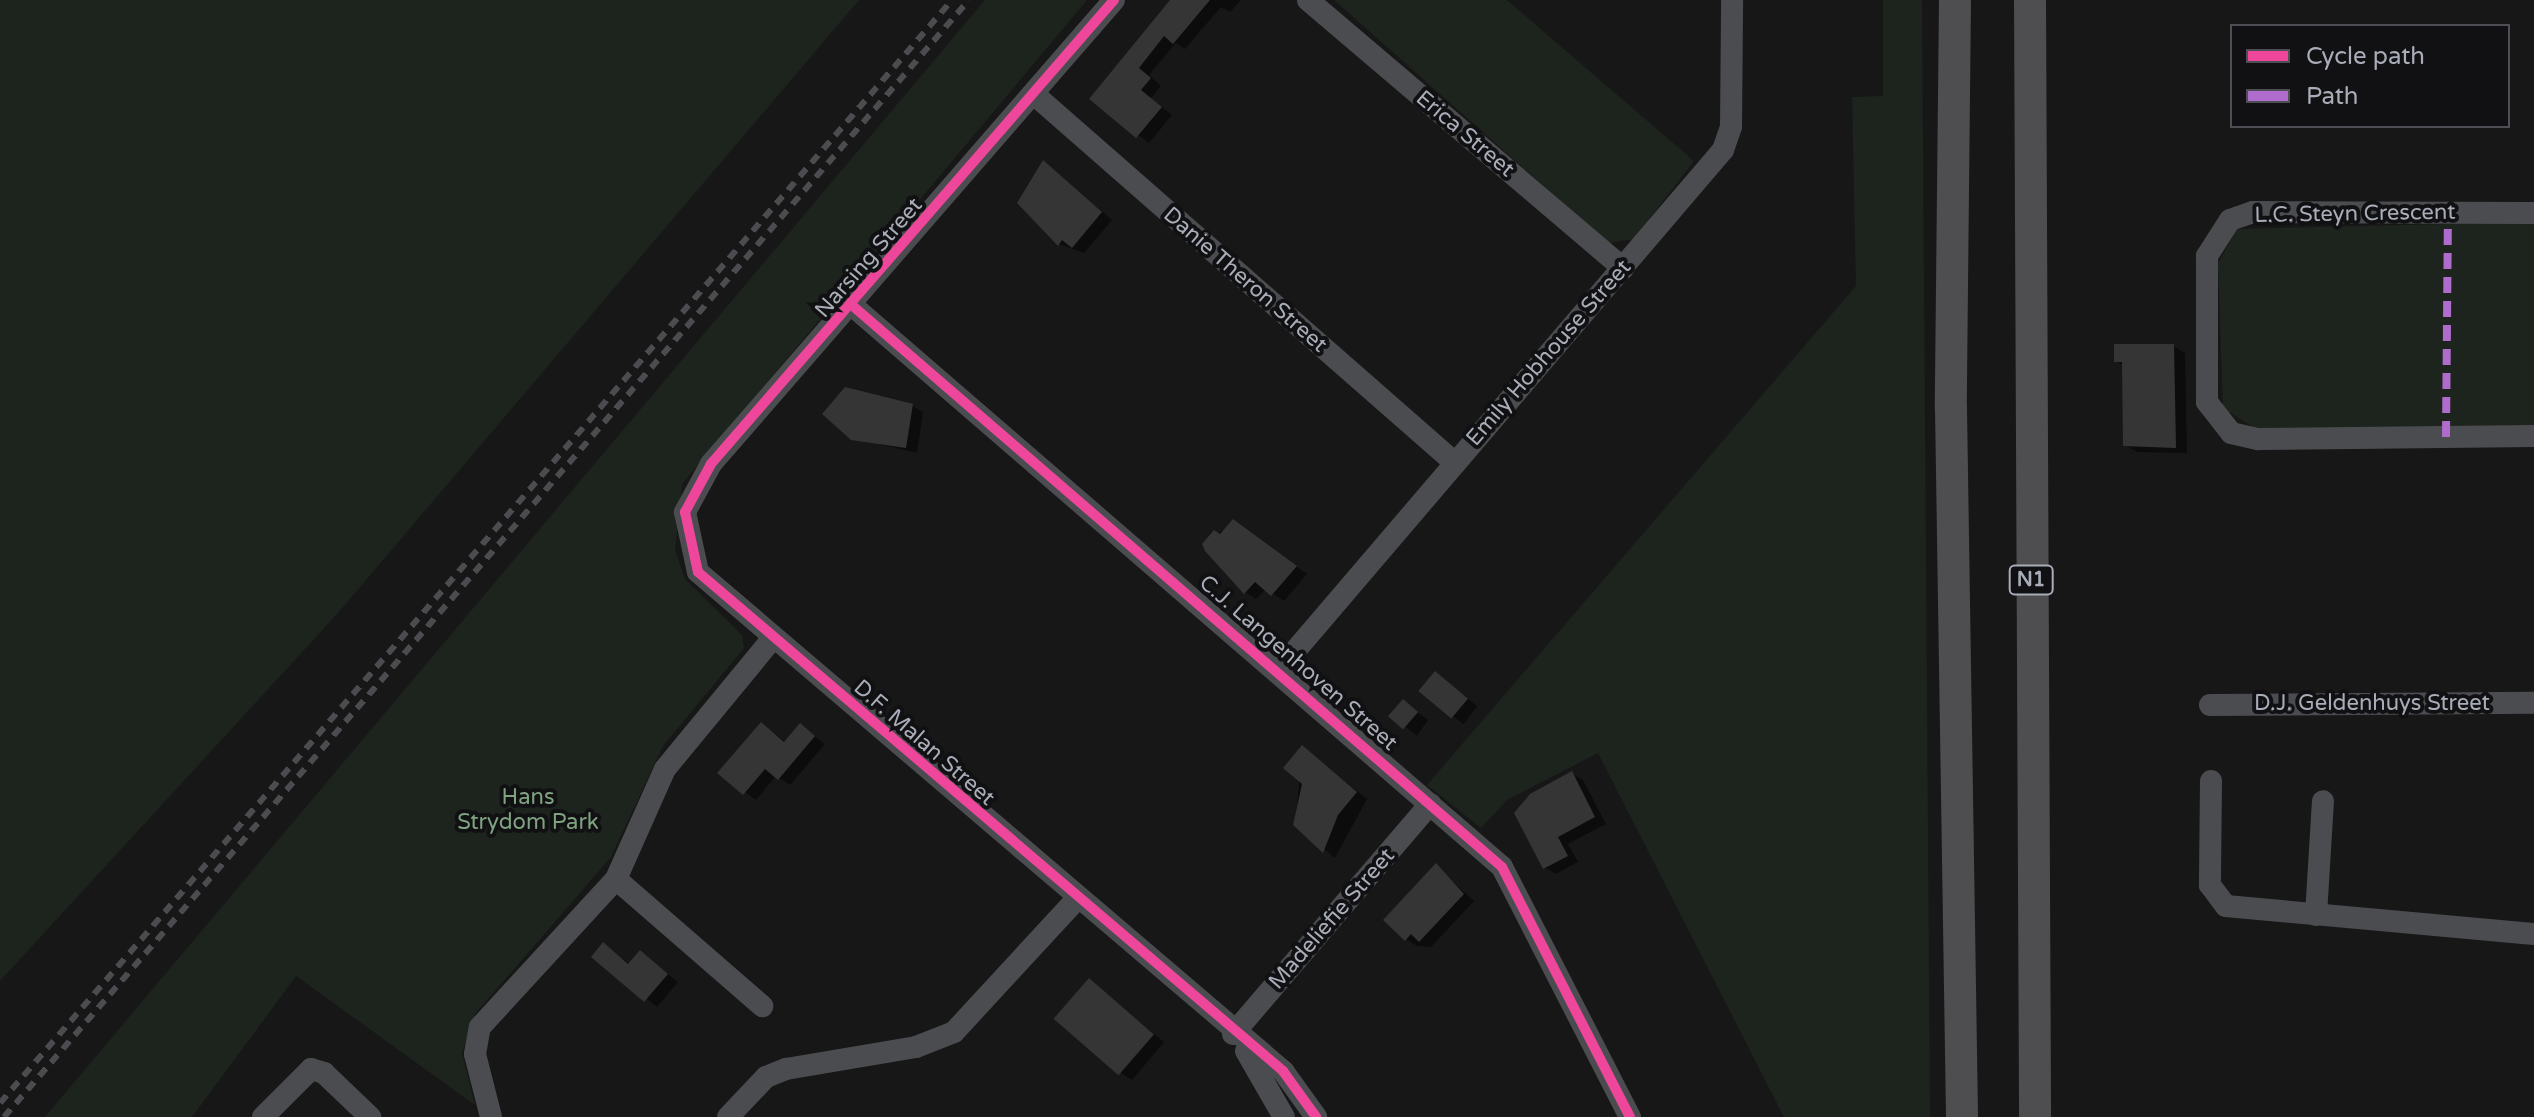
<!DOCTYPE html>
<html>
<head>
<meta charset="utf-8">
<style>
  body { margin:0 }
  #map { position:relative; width:2534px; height:1117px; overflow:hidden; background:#171717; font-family:"Varela Round",sans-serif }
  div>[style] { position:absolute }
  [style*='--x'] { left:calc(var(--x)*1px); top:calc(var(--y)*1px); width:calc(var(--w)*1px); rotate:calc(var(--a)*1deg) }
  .green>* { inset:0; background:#1d241e }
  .shadow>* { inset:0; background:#0007; transform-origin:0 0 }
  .building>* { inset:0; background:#353536; transform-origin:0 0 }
  .minor>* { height:22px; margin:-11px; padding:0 11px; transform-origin:11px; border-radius:11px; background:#4b4c50 }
  .highway>* { height:32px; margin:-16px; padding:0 16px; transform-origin:16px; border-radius:16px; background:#4e4e51 }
  .rail>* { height:6px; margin-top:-3px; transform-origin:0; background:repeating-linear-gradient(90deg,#4b4c4f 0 10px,transparent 0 18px) }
  .quiet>* { height:8px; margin-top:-4px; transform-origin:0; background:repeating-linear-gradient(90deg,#b06ccc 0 16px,transparent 0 24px) }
  .cycleway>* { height:10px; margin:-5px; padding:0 5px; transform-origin:5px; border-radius:5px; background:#ed469a }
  span { translate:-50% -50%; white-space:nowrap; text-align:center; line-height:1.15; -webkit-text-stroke:8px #111113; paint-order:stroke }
  .shield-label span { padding:2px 6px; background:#111113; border:2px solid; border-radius:6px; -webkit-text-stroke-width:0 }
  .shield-label { font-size:20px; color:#a8adb8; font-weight:700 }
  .street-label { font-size:22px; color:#a8adb8 }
  .park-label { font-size:22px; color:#7fa381 }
  .legend { position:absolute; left:2230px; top:24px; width:280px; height:104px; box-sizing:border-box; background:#111113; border:2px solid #4d4f55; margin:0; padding:10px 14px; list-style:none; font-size:24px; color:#a8adb8 }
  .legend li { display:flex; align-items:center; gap:16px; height:40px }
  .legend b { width:40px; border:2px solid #4d4f55 }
</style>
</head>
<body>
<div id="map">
  <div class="green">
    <i style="clip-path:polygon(0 0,859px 0,338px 613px,0 981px)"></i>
    <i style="clip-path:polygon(985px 0,1087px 0,682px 484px,675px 550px,685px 579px,742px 635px,744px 648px,663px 746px,611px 857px,475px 1014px,462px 1053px,475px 1105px,296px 976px,192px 1117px,45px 1117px)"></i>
    <i style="clip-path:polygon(1334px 0,1507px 0,1694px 161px,1634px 239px,1608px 243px)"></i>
    <i style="clip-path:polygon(1883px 0,1922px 0,1930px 1117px,1784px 1117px,1598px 753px,1507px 800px,1481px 828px,1427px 785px,1856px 286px,1852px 97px,1883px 96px)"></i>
    <i style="clip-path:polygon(2534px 222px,2534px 428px,2256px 429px,2223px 408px,2218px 263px,2237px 229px)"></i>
  </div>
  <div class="shadow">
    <i style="clip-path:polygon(1173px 0,1241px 0,1230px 12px,1221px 7px,1185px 49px,1176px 43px,1149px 75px,1161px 86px,1151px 98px,1172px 115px,1149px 143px,1092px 99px)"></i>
    <i style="clip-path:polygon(1043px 162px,1112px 220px,1084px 253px,1059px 244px)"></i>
    <i style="clip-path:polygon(2173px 346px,2185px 353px,2187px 453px,2137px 452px,2125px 445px,2124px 366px,2116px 361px)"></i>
    <i style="clip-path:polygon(913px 406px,923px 412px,917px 453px,853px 438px)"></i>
    <i style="clip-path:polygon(1233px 522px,1307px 574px,1284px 601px,1266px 589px,1256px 599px,1245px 592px,1205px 544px)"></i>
    <i style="left:1435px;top:673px;width:54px;height:23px;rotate:38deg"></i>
    <i style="left:1403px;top:702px;width:31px;height:19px;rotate:36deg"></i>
    <i style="clip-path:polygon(762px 724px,786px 742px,800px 726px,825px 744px,790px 785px,776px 776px,756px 800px,720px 773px)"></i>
    <i style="clip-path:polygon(1303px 748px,1367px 799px,1335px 858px,1295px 824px)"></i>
    <i style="clip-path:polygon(1572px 774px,1583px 780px,1606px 824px,1568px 844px,1578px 862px,1556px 874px,1544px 867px)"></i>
    <i style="clip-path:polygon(1436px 866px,1474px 901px,1431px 947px,1417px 946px,1406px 939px)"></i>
    <i style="clip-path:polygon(604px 945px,630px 964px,640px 952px,678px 982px,657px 1007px,594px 956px)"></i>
    <i style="clip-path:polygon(1089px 980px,1164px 1042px,1132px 1080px,1121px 1073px)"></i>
  </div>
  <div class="building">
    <i style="clip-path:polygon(1170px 0,1210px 0,1173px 44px,1164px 36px,1139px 68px,1151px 78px,1141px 90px,1162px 107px,1136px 138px,1089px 99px)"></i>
    <i style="clip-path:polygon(1043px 160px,1102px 212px,1072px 248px,1062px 240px,1058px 246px,1017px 203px)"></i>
    <i style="clip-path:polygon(2114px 344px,2174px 344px,2176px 448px,2123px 446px,2122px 362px,2114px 362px)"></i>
    <i style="clip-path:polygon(845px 387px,913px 404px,906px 448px,851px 440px,822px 414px)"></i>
    <i style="clip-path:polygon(1233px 519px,1297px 566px,1271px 596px,1255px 582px,1244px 594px,1205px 551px,1202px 544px,1214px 530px,1220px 534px)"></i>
    <i style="left:1435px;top:671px;width:43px;height:26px;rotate:40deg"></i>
    <i style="left:1403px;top:699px;width:20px;height:23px;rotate:41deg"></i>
    <i style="clip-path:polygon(761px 722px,784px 742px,800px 723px,815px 736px,778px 780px,765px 769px,743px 795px,717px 773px)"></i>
    <i style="clip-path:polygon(1302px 745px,1357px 792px,1338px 815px,1323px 853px,1293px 825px,1302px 784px,1283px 768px)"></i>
    <i style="clip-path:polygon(1572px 771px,1595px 817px,1558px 837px,1568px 856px,1543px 869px,1514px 813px,1530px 794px)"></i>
    <i style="clip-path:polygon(1436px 863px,1464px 894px,1419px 942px,1411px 934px,1405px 941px,1383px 920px)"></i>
    <i style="clip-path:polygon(603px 942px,628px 964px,640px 950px,668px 974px,644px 1002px,591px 957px)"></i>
    <i style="left:1089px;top:978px;width:86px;height:54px;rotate:41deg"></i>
  </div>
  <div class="minor">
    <i style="--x:1114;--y:0;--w:615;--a:130.98"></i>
    <i style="--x:711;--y:464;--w:55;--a:118.4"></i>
    <i style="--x:685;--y:512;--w:61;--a:77.8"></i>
    <i style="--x:698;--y:572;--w:769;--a:40.46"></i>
    <i style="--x:1283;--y:1071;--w:57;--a:54.3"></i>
    <i style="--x:1308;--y:0;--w:414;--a:40.4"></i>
    <i style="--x:1036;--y:96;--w:557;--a:41.21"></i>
    <i style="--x:2534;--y:213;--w:281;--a:-179.8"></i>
    <i style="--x:2253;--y:212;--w:24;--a:161"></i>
    <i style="--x:2230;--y:220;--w:43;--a:122.6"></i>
    <i style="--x:2207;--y:256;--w:146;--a:90"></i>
    <i style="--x:2207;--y:402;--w:39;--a:52"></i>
    <i style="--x:2231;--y:433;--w:28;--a:13"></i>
    <i style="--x:2258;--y:439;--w:276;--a:-0.6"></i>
    <i style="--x:854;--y:307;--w:856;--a:40.83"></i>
    <i style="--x:1502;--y:867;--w:281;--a:62.9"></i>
    <i style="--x:1277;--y:672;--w:687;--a:-49.49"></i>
    <i style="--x:1723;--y:150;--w:24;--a:-71"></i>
    <i style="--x:1731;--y:127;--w:127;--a:-89.5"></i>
    <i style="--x:2210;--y:705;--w:324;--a:-0.4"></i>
    <i style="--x:2211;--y:781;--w:104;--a:90.6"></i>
    <i style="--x:2210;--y:885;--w:26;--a:53"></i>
    <i style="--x:2226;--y:906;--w:309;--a:5.2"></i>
    <i style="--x:616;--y:879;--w:194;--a:41"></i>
    <i style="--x:2316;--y:915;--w:114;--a:-86.5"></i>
    <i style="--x:1233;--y:1034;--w:303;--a:-49.4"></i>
    <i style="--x:1246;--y:1051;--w:76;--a:60.1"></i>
    <i style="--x:263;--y:1117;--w:68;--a:-45"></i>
    <i style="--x:311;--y:1069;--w:14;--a:17"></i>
    <i style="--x:324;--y:1073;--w:64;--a:43.7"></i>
    <i style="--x:491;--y:1117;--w:65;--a:-104.3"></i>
    <i style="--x:475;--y:1054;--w:27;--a:-80"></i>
    <i style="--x:480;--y:1027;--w:201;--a:-47.4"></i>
    <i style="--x:616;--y:879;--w:120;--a:-66"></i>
    <i style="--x:665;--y:769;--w:170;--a:-50.5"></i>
    <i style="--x:728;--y:1117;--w:55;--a:-46.5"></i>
    <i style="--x:766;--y:1077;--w:22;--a:-22"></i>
    <i style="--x:786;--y:1069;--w:132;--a:-9.6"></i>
    <i style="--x:916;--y:1047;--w:41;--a:-21.5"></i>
    <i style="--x:954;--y:1032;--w:178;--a:-47.3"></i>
  </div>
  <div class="highway">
    <i style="--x:1955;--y:0;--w:408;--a:90.6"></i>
    <i style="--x:1951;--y:408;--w:709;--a:89.11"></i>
    <i style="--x:2030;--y:0;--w:1117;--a:89.74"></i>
  </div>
  <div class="rail">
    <i style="--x:0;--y:1103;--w:1457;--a:-49.2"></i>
    <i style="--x:4;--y:1117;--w:1476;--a:-49.18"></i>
  </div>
  <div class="quiet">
    <i style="--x:2446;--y:437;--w:224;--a:-89.5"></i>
  </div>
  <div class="cycleway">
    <i style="--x:1114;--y:0;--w:615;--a:130.98"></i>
    <i style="--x:711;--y:464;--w:55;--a:118.4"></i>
    <i style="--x:685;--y:512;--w:61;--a:77.8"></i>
    <i style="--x:698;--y:572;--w:769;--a:40.46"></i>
    <i style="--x:1283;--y:1071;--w:57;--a:54.3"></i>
    <i style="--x:854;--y:307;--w:856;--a:40.83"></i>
    <i style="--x:1502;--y:867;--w:281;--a:62.9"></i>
  </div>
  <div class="shield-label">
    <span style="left:2031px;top:580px">N1</span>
  </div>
  <div class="street-label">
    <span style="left:1465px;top:134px;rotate:40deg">Erica Street</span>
    <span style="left:2355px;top:214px;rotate:-1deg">L.C. Steyn Crescent</span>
    <span style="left:869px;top:258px;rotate:-49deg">Narsing Street</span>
    <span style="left:1245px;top:280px;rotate:41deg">Danie Theron Street</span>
    <span style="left:1549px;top:353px;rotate:-49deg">Emily Hobhouse Street</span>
    <span style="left:1298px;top:663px;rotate:41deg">C.J. Langenhoven Street</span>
    <span style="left:2372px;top:704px">D.J. Geldenhuys Street</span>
    <span style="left:924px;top:743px;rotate:41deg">D.F. Malan Street</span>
    <span style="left:1332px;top:919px;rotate:-49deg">Madeliefie Street</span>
  </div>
  <div class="park-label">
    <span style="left:528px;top:810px">Hans<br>Strydom Park</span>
  </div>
  <ul class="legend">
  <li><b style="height:10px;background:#ed469a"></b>Cycle path</li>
  <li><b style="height:10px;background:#b06ccc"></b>Path</li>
  </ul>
</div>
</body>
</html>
